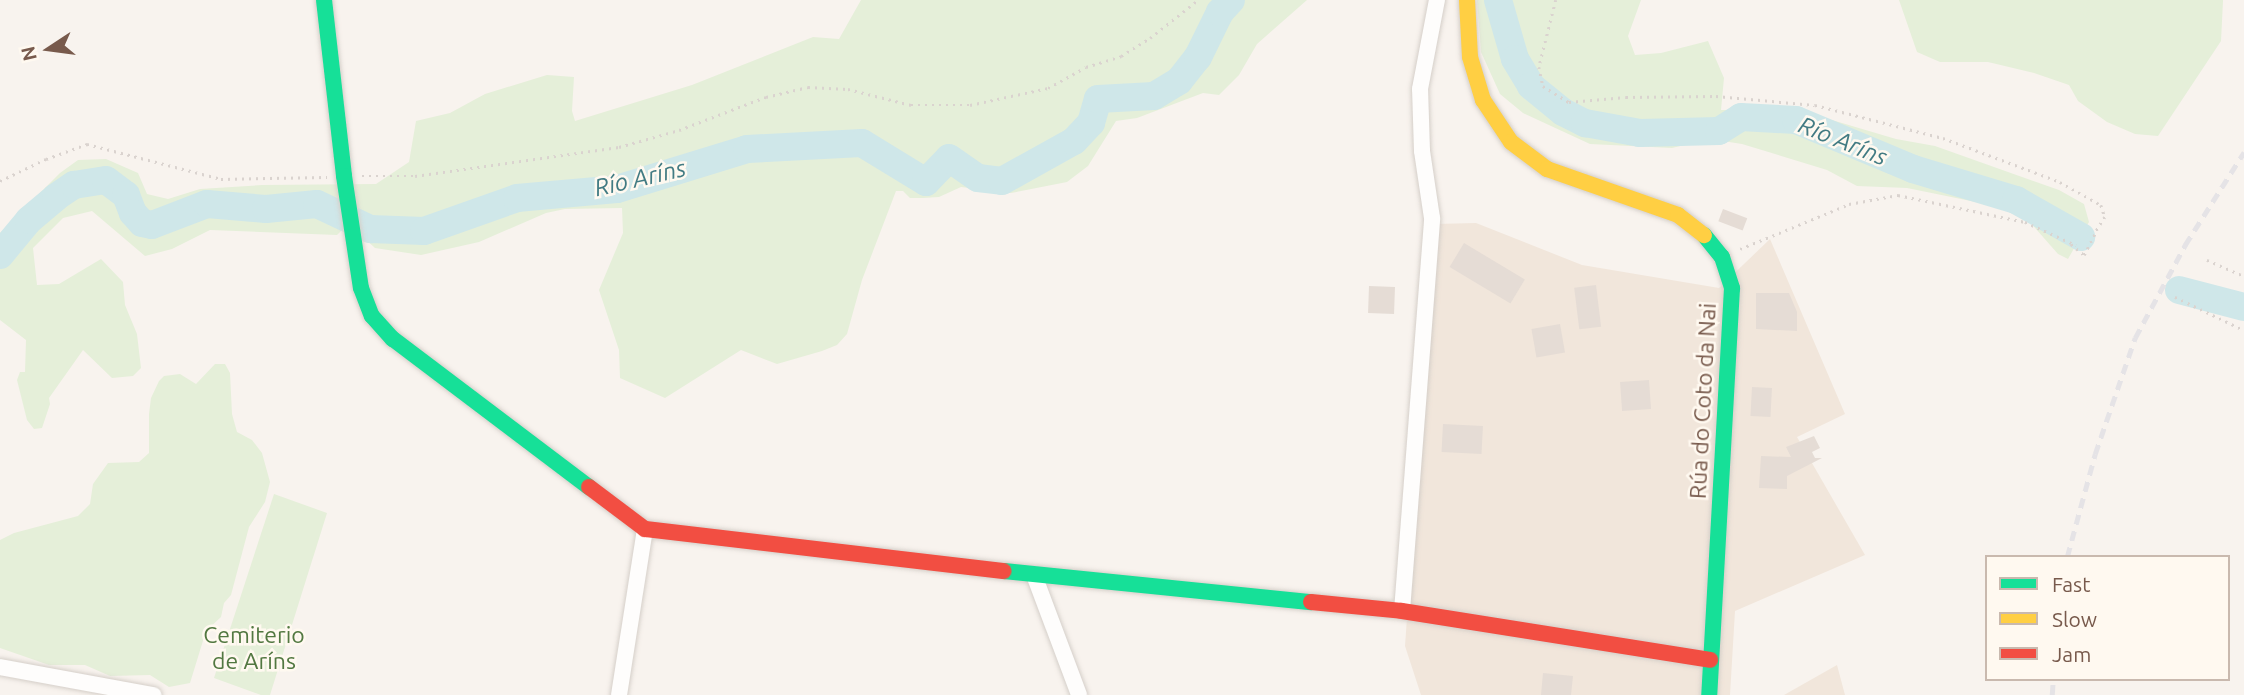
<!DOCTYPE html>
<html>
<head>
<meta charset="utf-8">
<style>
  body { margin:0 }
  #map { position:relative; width:2244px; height:695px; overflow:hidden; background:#f8f3ee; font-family:Ubuntu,sans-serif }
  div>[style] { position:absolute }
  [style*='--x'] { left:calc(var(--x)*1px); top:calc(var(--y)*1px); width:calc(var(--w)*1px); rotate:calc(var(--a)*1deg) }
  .residential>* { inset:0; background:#f1e6db }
  .green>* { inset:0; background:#e5efd9 }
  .river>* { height:28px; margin:-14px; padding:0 14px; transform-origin:14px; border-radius:14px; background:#cfe7e9 }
  .building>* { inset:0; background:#e5dcd5; transform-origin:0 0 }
  .path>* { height:2.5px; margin-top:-1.25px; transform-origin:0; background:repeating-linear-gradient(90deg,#dad3cf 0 2px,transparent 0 7px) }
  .roads { filter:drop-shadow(0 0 2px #d5cfc9) drop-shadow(0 0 2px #d5cfc9) }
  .street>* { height:16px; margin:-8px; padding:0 8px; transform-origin:8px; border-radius:8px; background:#fefdfc }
  .fast>* { height:16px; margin:-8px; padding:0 8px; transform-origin:8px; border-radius:8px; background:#16e098 }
  .slow>* { height:16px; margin:-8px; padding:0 8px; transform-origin:8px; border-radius:8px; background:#ffcf43 }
  .jam>* { height:16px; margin:-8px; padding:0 8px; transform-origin:8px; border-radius:8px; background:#f24e42 }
  .rail>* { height:4.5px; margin-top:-2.25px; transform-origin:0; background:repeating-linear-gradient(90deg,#e5e3e6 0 10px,transparent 0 17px) }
  .path-bridge>* { height:2.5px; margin-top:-1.25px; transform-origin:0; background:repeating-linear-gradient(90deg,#dad3cf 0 2px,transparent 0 7px) }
  span { translate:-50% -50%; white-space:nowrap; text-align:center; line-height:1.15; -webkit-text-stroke:5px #fff9f0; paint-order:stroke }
  .street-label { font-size:23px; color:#785a4c }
  .park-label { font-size:23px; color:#527841 }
  .water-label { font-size:24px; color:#427b83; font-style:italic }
  .legend { position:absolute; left:1985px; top:555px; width:245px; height:126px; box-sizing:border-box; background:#fff9f0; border:2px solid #c9b9ae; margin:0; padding:9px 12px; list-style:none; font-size:21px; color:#785a4c }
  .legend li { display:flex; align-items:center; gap:14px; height:35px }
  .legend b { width:35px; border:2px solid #c9b9ae }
  .north { position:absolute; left:14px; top:14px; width:70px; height:70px; -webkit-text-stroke:5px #fff9f0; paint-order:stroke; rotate:257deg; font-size:19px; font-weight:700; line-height:28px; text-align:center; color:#785a4c }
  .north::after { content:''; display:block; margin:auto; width:24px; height:32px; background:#785a4c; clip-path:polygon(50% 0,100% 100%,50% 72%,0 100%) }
</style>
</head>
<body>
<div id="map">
  <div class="residential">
    <i style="clip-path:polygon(1476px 223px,1582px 265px,1719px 288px,1770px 239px,1845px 414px,1797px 437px,1865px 555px,1735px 611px,1730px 695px,1421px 695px,1405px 646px,1435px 224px)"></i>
    <i style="clip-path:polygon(1837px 665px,1845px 695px,1784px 695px)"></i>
  </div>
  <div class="green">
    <i style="clip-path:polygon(861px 0,1307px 0,1257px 44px,1239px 75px,1219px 95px,1203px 93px,1137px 118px,1116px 121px,1088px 166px,1067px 182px,1011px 193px,961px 187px,939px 197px,923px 198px,910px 198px,903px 191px,896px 191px,862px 280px,847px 334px,837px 345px,822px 351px,777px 364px,741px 350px,665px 398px,620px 378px,619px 350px,599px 290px,623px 233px,622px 208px,565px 209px,546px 213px,479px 242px,421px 255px,375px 248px,363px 237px,342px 230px,337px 235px,210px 230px,172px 249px,145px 256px,92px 211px,63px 218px,33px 248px,37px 285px,59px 284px,101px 259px,123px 282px,125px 305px,137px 334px,141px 368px,133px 376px,112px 378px,83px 350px,49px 398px,50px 404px,42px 428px,34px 429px,27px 420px,17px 380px,20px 372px,25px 372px,26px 340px,0 320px,0 233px,60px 173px,78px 160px,106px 159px,138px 173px,147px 194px,168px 199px,200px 189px,262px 185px,376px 184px,409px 162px,416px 121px,450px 113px,485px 94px,547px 75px,574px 77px,572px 111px,575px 121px,692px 85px,813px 37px,839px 39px)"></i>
    <i style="clip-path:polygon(1477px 0,1641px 0,1628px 36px,1635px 55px,1661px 53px,1708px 41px,1724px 78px,1721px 110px,1798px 110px,1896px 139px,1935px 146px,2059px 190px,2084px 204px,2089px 222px,2068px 259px,2058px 254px,2020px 211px,1907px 188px,1857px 186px,1827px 170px,1742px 144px,1710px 139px,1672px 148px,1590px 144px,1523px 113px,1500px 94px,1481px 52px)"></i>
    <i style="clip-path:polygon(1899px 0,2223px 0,2223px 1px,2221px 41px,2158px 136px,2135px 134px,2107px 122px,2078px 101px,2069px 85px,2034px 73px,1988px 62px,1940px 62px,1917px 52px)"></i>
    <i style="clip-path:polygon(215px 364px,225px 364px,230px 373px,232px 414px,237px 432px,252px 440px,262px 453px,270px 482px,265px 502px,249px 527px,231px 595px,224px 603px,221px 617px,206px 631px,190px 683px,169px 687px,150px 675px,110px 676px,85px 665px,49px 665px,0 648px,0 540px,14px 533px,78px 516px,90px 504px,93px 484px,108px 463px,139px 462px,149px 453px,149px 414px,151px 398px,159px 381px,164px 376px,180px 374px,196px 384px)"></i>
    <i style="clip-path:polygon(274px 494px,327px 513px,270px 695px,261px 695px,214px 678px)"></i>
  </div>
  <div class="river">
    <i style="--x:1498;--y:0;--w:61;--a:73.9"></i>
    <i style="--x:1515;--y:59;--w:31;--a:59"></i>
    <i style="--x:1531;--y:86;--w:41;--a:39.1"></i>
    <i style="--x:1563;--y:112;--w:25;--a:27"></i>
    <i style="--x:1585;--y:123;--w:56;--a:10.3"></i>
    <i style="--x:1640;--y:133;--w:79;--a:-1.5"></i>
    <i style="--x:1719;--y:131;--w:26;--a:-32"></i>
    <i style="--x:1741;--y:117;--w:55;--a:3.1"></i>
    <i style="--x:1796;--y:120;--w:127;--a:22.7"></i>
    <i style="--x:1913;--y:169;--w:108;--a:16.8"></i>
    <i style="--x:2016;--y:200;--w:75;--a:29.6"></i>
    <i style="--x:0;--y:255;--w:45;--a:-50.4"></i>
    <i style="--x:29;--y:220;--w:35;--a:-40"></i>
    <i style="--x:56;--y:197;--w:22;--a:-34"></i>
    <i style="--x:74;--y:185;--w:32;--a:-9"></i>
    <i style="--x:106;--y:180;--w:25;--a:37"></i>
    <i style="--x:126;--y:195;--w:19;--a:69"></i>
    <i style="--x:133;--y:213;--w:13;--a:48"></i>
    <i style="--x:142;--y:223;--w:10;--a:11"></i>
    <i style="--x:152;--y:225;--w:59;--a:-20.9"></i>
    <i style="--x:207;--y:204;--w:59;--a:4.8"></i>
    <i style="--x:266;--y:209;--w:51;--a:-5.6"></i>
    <i style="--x:317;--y:204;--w:59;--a:25.3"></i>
    <i style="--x:370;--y:229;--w:54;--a:2.1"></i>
    <i style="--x:424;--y:231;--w:99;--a:-19.5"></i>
    <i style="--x:517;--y:198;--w:100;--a:-5.1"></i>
    <i style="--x:617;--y:189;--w:136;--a:-17.1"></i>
    <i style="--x:747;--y:149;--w:115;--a:-3"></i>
    <i style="--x:862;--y:143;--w:75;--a:31.4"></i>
    <i style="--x:926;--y:182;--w:33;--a:-46"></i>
    <i style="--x:949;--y:158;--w:35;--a:35"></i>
    <i style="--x:978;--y:178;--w:24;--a:7"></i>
    <i style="--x:1002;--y:181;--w:82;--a:-29.1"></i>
    <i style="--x:1074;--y:141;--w:25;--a:-47"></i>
    <i style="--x:1091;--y:123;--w:25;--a:-74"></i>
    <i style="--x:1098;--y:99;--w:56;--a:-3.1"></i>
    <i style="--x:1154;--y:96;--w:29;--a:-31"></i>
    <i style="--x:1179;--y:81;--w:31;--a:-52"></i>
    <i style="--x:1198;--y:57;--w:50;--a:-63.9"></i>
    <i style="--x:1220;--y:12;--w:16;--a:-47"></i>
    <i style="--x:2179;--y:290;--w:67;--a:14.7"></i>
  </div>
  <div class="building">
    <i style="left:1723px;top:209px;width:26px;height:13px;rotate:21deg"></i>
    <i style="left:1464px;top:243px;width:71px;height:28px;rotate:31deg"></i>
    <i style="left:1596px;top:285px;width:42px;height:22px;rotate:83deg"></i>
    <i style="left:1369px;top:286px;width:26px;height:27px;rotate:2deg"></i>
    <i style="clip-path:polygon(1756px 293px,1789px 293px,1797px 312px,1797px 331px,1756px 329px)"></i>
    <i style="left:1560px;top:324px;width:29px;height:29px;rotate:80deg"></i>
    <i style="left:1649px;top:380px;width:29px;height:29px;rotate:86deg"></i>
    <i style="left:1752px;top:387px;width:20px;height:29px;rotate:3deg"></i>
    <i style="left:1443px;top:424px;width:40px;height:28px;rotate:3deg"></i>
    <i style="clip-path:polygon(1814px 436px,1820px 448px,1812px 452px,1815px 458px,1822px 458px,1787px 476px,1787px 489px,1759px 488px,1761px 456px,1791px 457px,1786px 447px)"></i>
    <i style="clip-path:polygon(1543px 673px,1573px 676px,1571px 695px,1541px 695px)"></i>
  </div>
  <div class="path">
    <i style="--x:1556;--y:0;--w:69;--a:104.2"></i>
    <i style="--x:1539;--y:67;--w:19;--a:78"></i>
    <i style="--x:1543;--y:86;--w:31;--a:32"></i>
    <i style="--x:1569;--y:102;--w:57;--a:-5"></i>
    <i style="--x:1626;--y:97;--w:90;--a:-0.6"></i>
    <i style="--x:1716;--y:96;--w:99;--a:5.2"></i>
    <i style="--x:1815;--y:105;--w:132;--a:14.5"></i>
    <i style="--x:1943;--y:138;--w:125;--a:20.6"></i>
    <i style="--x:2060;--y:182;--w:47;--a:29.3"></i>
    <i style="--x:2101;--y:205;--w:13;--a:72"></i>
    <i style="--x:2105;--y:217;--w:19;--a:122"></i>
    <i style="--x:362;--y:176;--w:53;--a:0"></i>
    <i style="--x:415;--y:176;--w:206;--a:-8.1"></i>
    <i style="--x:619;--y:147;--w:62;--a:-15.8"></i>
    <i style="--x:679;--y:130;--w:93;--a:-20.8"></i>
    <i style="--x:766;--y:97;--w:43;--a:-13.4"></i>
    <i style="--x:808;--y:87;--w:40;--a:2.9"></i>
    <i style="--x:848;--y:89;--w:65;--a:14.3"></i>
    <i style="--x:911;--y:105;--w:59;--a:0"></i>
    <i style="--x:970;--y:105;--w:80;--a:-12.3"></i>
    <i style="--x:1048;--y:88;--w:43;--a:-28.9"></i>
    <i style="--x:1086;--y:67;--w:37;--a:-17"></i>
    <i style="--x:1121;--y:56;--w:34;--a:-32"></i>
    <i style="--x:1150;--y:38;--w:61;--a:-38.4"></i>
    <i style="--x:0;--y:181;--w:51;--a:-25.6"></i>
    <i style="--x:46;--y:159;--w:44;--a:-20.1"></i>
    <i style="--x:87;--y:144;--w:138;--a:14.6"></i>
    <i style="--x:221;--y:179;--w:106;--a:-1.1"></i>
    <i style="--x:2071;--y:244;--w:17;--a:40"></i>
    <i style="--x:1740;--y:249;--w:118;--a:-22.4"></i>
    <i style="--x:1849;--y:204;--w:50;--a:-10.4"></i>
    <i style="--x:1898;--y:195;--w:130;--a:12"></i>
    <i style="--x:2025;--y:222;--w:56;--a:24.3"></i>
    <i style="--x:2207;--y:260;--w:40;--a:23.4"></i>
    <i style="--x:2175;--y:297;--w:76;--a:25.6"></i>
  </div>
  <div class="roads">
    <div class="street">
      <i style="--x:1034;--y:575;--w:128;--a:69.4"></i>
      <i style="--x:1402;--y:611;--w:394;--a:-85.6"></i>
      <i style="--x:1432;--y:218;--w:68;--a:-98.5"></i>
      <i style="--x:1422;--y:151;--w:62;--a:-91.8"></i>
      <i style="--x:1420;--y:89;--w:91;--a:-79.2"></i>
      <i style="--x:0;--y:667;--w:156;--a:10.4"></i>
      <i style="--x:619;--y:695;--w:168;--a:-81.1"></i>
    </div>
    <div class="fast">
      <i style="--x:324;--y:0;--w:177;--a:83.5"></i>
      <i style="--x:344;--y:176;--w:113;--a:81.4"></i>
      <i style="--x:361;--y:288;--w:30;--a:69"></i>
      <i style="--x:372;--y:316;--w:31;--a:48"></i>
      <i style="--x:393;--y:339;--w:246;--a:37.1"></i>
      <i style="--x:1704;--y:235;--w:28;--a:51"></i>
      <i style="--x:1722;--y:257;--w:33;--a:72"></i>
      <i style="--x:1732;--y:288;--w:408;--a:93.2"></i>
      <i style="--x:1004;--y:571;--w:309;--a:5.8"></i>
    </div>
    <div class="slow">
      <i style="--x:1467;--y:0;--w:57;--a:87"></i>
      <i style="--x:1470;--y:57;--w:45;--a:73.2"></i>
      <i style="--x:1483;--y:100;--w:50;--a:56.3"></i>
      <i style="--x:1511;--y:142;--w:45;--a:36.9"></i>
      <i style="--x:1547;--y:169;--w:139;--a:19.3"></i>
      <i style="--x:1678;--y:215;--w:33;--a:38"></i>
    </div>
    <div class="jam">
      <i style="--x:589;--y:487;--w:70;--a:36.9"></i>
      <i style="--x:645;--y:529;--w:361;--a:6.7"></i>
      <i style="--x:1311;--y:602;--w:91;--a:5.6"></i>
      <i style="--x:1402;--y:611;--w:312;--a:9"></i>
    </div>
  </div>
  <div class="rail">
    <i style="--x:2067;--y:557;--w:107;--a:-74.8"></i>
    <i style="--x:2095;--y:454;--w:123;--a:-71"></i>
    <i style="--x:2135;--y:338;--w:106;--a:-61.7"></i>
    <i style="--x:2185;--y:245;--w:110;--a:-57.6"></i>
    <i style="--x:2052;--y:695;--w:16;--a:-86"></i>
  </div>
  <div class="path-bridge">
    <i style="--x:2084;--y:255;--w:25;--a:-63"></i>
  </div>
  <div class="street-label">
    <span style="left:1703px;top:401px;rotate:-87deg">Rúa do Coto da Nai</span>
  </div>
  <div class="park-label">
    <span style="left:254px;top:648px">Cemiterio<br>de Aríns</span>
  </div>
  <div class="water-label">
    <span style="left:1843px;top:141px;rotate:22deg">Río Aríns</span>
    <span style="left:640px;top:178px;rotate:-13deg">Río Aríns</span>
  </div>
  <ul class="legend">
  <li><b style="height:9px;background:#16e098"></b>Fast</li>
  <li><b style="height:9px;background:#ffcf43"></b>Slow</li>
  <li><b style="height:9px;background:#f24e42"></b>Jam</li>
  </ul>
  <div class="north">N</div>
</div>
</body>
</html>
